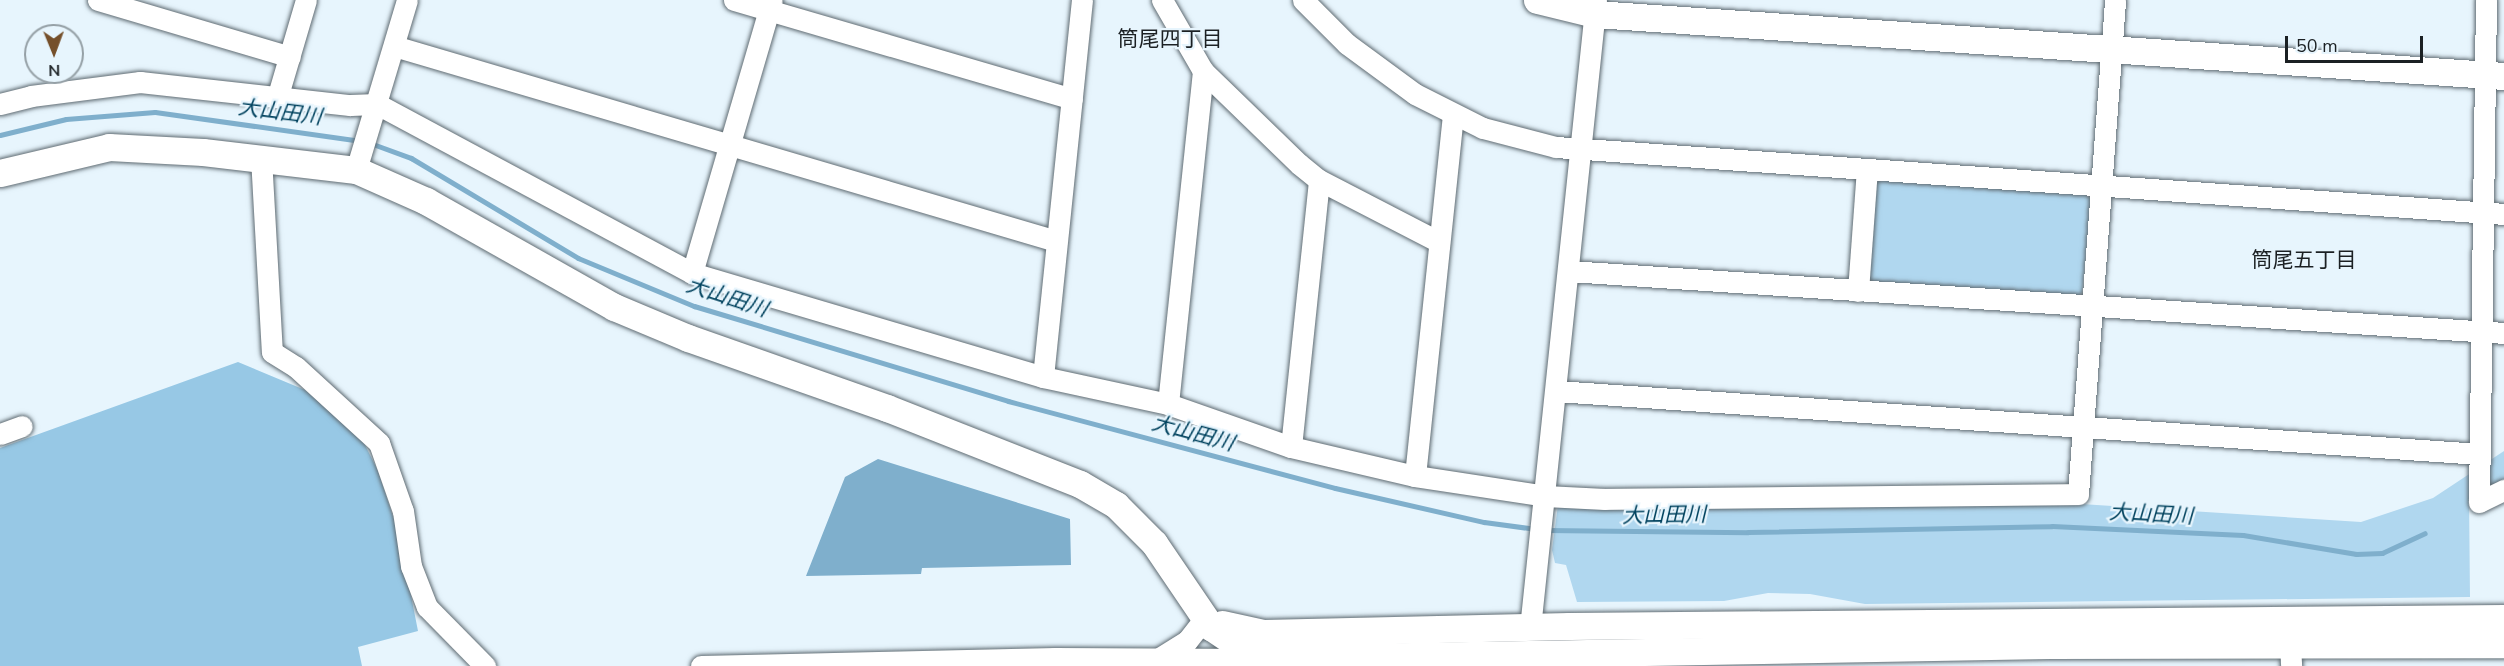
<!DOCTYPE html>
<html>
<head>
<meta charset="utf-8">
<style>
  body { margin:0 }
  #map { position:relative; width:2504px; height:666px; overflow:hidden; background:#e7f5fd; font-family:"Nunito Sans","Noto Sans JP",sans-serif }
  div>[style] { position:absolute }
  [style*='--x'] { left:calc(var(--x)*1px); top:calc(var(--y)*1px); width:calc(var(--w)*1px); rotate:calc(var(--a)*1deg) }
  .green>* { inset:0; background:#b0d7ef }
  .forest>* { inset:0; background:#97c8e5 }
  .water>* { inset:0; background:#7fafcc }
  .stream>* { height:5px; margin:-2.5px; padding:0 2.5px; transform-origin:2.5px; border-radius:2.5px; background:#7fafcc }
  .roads { filter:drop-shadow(0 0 2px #5f6b72) drop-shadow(0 0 2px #5f6b72) }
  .minor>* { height:21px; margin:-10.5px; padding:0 10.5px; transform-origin:10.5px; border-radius:10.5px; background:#fff }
  .tertiary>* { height:27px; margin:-13.5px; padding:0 13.5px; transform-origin:13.5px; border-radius:13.5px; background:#fff }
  span { translate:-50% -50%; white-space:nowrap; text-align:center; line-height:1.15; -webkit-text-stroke:4.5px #e7f5fd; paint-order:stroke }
  .neighbourhood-label { font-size:21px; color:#1b2023 }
  .water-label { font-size:21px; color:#00425e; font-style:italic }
  .north { position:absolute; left:24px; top:24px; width:60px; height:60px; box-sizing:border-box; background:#e7f5fd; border:2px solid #95a0a6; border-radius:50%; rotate:179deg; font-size:16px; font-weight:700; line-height:24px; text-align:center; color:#1b2023 }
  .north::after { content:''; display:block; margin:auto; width:21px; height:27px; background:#75502b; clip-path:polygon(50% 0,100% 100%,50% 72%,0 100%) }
  .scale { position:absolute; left:2285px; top:36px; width:138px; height:27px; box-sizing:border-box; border:3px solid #1b2023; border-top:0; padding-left:8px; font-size:18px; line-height:21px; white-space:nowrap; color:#1b2023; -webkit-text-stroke:4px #e7f5fd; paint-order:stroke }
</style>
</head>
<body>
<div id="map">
  <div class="green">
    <i style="clip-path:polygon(1879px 179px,2085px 195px,2091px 199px,2082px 292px,2077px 298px,1873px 282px,1867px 277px,1873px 187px)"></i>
    <i style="clip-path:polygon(2504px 451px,2504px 479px,2469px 496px,2470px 597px,1865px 604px,1810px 594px,1768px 593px,1724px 601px,1577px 602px,1566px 565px,1555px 563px,1552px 550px,1558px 505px,2050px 502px,2361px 522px,2433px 498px)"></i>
  </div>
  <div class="forest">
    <i style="clip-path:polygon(238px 362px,305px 390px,362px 439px,378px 471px,399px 535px,418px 631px,358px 647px,362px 666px,0 666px,0 448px)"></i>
  </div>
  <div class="water">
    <i style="clip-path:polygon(878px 459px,1070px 519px,1071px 565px,922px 568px,921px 574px,806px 576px,845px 477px)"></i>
  </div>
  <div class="stream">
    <i style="--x:0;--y:135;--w:68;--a:-13.6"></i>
    <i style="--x:66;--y:119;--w:89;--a:-4.5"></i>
    <i style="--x:155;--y:112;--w:208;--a:8"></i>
    <i style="--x:370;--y:143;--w:44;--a:20.1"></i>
    <i style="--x:411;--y:158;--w:195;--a:30.9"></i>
    <i style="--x:578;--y:258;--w:126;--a:22.5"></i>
    <i style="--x:694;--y:306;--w:328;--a:16.8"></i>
    <i style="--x:1008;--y:401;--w:338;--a:14.9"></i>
    <i style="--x:1335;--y:488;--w:153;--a:12.9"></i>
    <i style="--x:1484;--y:522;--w:52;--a:7.7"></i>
    <i style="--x:1545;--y:530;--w:203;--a:0.6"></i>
    <i style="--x:1748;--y:532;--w:304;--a:-1.1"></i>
    <i style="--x:2052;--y:526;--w:191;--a:2.7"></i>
    <i style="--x:2243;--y:535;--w:115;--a:9.5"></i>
    <i style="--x:2356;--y:554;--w:26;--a:-2"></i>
    <i style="--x:2382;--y:553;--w:47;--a:-24.9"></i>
  </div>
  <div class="roads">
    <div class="minor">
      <i style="--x:98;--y:0;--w:200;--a:16.5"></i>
      <i style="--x:734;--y:0;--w:352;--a:16.3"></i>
      <i style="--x:1162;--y:0;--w:82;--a:60"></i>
      <i style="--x:1203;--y:71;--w:134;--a:44.1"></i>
      <i style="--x:1299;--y:164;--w:26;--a:39"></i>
      <i style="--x:1319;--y:180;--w:135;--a:27.3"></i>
      <i style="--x:1303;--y:0;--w:62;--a:45"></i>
      <i style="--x:1347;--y:44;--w:84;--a:36.3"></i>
      <i style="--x:1415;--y:94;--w:76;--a:26.6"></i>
      <i style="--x:1483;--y:128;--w:75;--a:14.6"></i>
      <i style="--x:1556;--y:147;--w:950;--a:4.04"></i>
      <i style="--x:2486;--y:0;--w:502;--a:90.8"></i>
      <i style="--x:2479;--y:502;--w:28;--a:-26"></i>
      <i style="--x:394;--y:46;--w:690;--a:16.41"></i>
      <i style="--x:278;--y:95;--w:99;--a:-73.6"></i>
      <i style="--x:0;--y:104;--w:32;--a:-14"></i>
      <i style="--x:31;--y:96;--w:110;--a:-7.3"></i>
      <i style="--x:140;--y:82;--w:211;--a:6.3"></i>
      <i style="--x:350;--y:105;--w:27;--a:-2"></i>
      <i style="--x:377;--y:104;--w:357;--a:28.2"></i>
      <i style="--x:692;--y:273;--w:366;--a:16.5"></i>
      <i style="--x:1043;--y:377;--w:128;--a:12.2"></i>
      <i style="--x:1168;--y:404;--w:130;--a:19.3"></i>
      <i style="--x:1291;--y:447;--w:127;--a:13.2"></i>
      <i style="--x:1415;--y:476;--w:132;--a:8.7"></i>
      <i style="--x:1545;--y:496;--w:60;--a:2.9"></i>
      <i style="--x:1605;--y:499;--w:473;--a:-0.6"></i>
      <i style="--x:2078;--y:494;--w:495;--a:-85.7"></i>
      <i style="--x:261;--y:157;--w:195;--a:86.8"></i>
      <i style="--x:272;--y:352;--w:28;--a:32"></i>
      <i style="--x:296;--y:367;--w:113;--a:42.5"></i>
      <i style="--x:379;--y:443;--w:72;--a:70.6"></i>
      <i style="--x:403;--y:511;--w:56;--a:81.7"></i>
      <i style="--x:411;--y:566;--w:44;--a:68.7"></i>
      <i style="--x:427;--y:607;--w:83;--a:45.5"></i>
      <i style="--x:356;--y:170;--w:177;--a:-73.3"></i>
      <i style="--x:1569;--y:271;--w:937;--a:3.79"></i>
      <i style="--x:692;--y:273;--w:284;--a:-73.7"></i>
      <i style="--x:1858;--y:291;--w:122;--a:-85.8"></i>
      <i style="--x:1043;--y:377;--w:379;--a:-84.1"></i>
      <i style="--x:1556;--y:391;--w:925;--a:3.9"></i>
      <i style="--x:1168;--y:404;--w:335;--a:-84"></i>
      <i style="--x:0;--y:434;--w:23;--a:-20"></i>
      <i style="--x:1291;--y:447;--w:268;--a:-84"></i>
      <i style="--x:1415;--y:476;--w:362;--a:-84"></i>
      <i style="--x:1530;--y:628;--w:631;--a:-84"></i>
      <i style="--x:2290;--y:644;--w:22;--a:87"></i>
      <i style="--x:1158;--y:659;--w:34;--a:-32"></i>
      <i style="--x:1187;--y:641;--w:28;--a:-52"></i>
      <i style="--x:701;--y:666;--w:354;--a:-1.3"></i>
      <i style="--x:1055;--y:658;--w:209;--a:0.3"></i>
    </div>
    <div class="tertiary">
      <i style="--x:1537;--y:0;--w:60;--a:13.6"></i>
      <i style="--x:1595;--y:14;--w:911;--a:3.9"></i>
      <i style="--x:0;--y:173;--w:112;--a:-13.4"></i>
      <i style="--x:109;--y:147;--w:94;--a:3"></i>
      <i style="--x:203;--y:152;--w:154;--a:6.7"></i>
      <i style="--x:356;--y:170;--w:77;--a:23.9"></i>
      <i style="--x:426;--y:201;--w:216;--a:29.4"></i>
      <i style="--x:614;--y:307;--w:80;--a:22.7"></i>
      <i style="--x:688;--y:338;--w:211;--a:19.4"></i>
      <i style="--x:887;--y:408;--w:207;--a:21.5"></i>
      <i style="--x:1080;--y:484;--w:42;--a:30.3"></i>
      <i style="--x:1116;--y:505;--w:54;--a:45"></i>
      <i style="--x:1154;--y:543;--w:102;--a:55.8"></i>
      <i style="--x:1211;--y:627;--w:36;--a:34"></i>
      <i style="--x:1241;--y:647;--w:22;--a:18"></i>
      <i style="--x:1262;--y:654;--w:32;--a:7"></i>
      <i style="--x:1294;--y:658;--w:755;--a:-0.99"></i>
      <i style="--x:2049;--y:645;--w:455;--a:-0.1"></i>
      <i style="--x:1222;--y:624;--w:42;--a:12.4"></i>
      <i style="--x:1263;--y:633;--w:306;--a:-1.3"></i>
      <i style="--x:1569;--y:626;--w:935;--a:-0.49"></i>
    </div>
  </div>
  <div class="neighbourhood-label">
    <span style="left:1170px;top:39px">筒尾四丁目</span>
    <span style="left:2304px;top:260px">筒尾五丁目</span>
  </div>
  <div class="water-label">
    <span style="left:280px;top:112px;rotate:7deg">大山田川</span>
    <span style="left:727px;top:297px;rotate:18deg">大山田川</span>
    <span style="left:1193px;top:433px;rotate:15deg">大山田川</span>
    <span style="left:2151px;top:514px;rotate:3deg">大山田川</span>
    <span style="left:1664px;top:515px;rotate:-1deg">大山田川</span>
  </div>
  <div class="north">N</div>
  <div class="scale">50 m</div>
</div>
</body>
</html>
